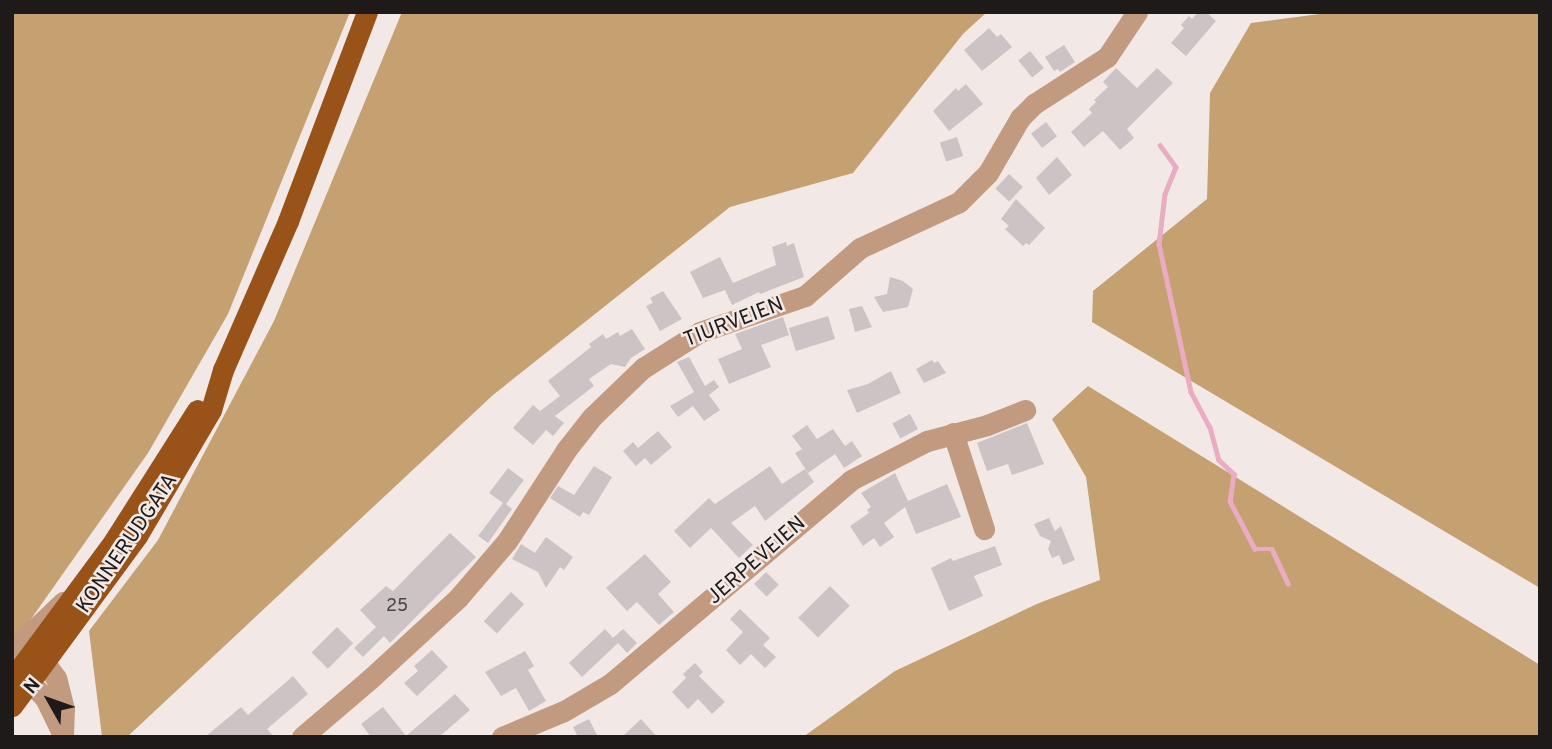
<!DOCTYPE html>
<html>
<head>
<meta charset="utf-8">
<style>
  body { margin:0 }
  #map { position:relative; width:1552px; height:749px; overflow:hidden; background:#f2e9e7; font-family:Overpass,sans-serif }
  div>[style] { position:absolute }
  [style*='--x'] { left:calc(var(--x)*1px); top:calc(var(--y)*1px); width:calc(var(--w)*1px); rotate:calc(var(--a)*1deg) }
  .forest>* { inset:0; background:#c5a171 }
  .stream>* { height:4.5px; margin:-2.25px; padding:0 2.25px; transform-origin:2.25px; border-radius:2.25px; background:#eaacc3 }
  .building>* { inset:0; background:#ccc3c4; transform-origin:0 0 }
  .minor>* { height:21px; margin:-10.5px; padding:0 10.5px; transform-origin:10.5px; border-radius:10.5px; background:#c29a7f }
  .major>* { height:21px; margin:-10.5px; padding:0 10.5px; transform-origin:10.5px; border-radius:10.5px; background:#995217 }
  span { translate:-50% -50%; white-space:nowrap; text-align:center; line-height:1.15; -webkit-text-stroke:5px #f2e9e7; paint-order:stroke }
  .number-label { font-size:18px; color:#494444 }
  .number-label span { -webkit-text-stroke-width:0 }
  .street-label { font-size:21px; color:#1d1a19 }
  .frame { position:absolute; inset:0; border:14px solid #1d1a19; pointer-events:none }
  .north { position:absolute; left:14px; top:665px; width:70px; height:70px; -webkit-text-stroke:5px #f2e9e7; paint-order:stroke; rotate:310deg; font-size:19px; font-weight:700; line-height:28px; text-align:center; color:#1d1a19 }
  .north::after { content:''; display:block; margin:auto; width:24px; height:32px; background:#1d1a19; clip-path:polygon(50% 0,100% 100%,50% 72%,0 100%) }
</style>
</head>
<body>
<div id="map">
  <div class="forest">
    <i style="clip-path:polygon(12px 12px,350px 12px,228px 314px,148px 453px,12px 646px)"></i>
    <i style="clip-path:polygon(402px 12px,987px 12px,963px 34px,853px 173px,730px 207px,493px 395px,127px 737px,102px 737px,89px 631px,158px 540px,274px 321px)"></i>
    <i style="clip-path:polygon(1335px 12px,1540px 12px,1540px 588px,1092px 322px,1093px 291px,1207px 199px,1210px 93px,1251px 23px)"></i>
    <i style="clip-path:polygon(1088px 386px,1540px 665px,1540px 737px,803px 737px,895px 671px,1039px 603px,1100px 580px,1086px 477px,1052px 419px)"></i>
  </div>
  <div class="stream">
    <i style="--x:1160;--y:145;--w:27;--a:54"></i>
    <i style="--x:1176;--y:167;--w:29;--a:112"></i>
    <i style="--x:1165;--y:194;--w:50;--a:96.8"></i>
    <i style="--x:1159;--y:244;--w:151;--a:77.8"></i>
    <i style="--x:1191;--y:392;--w:40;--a:62"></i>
    <i style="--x:1210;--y:427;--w:34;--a:75"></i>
    <i style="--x:1219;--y:460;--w:21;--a:43"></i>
    <i style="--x:1234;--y:474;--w:27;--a:98"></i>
    <i style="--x:1230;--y:501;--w:54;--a:62.5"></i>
    <i style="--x:1255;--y:549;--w:17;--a:0"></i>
    <i style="--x:1272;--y:549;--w:38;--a:65"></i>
  </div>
  <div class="building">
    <i style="clip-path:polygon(1198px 12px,1206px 12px,1216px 21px,1186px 56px,1171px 43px,1184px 28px,1181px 25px,1189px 16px,1192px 19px)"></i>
    <i style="clip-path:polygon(989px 28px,997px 37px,1001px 34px,1012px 47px,982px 71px,964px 50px)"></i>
    <i style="clip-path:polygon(1064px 45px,1075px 62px,1060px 72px,1058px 69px,1054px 71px,1045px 57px)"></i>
    <i style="left:1030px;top:51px;width:22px;height:15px;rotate:51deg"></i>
    <i style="clip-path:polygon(1116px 68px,1137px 88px,1157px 68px,1173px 83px,1127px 129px,1134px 138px,1120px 150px,1103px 131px,1084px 147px,1071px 132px,1092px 113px,1089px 109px,1096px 102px,1094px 100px,1108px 87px,1103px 82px)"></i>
    <i style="clip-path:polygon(966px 84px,983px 104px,949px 131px,933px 111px,956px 88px,958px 91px)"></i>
    <i style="left:1046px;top:122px;width:18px;height:19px;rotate:52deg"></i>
    <i style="left:957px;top:137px;width:20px;height:18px;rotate:72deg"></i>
    <i style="clip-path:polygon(1057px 157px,1072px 175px,1049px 195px,1036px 178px)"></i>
    <i style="left:1009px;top:174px;width:19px;height:20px;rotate:43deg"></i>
    <i style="clip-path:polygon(1016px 199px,1045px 228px,1029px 245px,1026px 243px,1023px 246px,1005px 229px,1009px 226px,1001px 219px)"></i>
    <i style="clip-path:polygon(786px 242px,787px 246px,794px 243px,804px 277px,760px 294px,759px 292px,732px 305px,725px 290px,703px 298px,690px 272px,720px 257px,733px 283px,776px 265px,772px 247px)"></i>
    <i style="clip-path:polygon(890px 277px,903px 281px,913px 289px,908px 307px,883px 312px,874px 297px,887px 294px)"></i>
    <i style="clip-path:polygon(663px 291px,682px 319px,660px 331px,646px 306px,653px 303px,650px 298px)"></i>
    <i style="clip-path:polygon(862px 306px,872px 327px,855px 332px,849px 309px)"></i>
    <i style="left:828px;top:316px;width:24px;height:41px;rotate:73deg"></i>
    <i style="clip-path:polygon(783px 317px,789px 335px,761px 345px,771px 367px,729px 384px,718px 359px,742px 349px,735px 334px)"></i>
    <i style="clip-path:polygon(632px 329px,645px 349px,631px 358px,625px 367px,611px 364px,589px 379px,594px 386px,555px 416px,564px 423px,553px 436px,546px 430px,533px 445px,513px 428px,533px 405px,540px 411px,560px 396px,548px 381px,591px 347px,589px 344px,603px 334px,606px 339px,618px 332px,620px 336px)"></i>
    <i style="clip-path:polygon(689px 357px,705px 386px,714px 380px,719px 387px,709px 395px,720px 410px,704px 421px,693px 406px,678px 417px,670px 406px,694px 392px,677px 362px)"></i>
    <i style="clip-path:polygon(932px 360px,934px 363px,938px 361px,946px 373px,924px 383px,916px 369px)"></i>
    <i style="clip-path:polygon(891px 371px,901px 393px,857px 413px,847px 390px,868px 384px)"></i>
    <i style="left:910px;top:414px;width:17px;height:20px;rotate:62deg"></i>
    <i style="clip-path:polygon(1027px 423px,1044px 464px,1012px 475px,1008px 464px,987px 471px,977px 443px)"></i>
    <i style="clip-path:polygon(807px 425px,817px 439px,833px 429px,845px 446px,852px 441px,862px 456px,844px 468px,835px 454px,808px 473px,795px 453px,802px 449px,792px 436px)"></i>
    <i style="clip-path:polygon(658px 431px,672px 447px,651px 465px,645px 458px,636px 466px,623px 451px,633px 442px,638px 448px)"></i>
    <i style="clip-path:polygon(594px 466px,612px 477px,589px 515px,583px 512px,580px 517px,550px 498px,558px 486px,574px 495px)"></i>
    <i style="clip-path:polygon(770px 466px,782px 484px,805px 469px,814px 482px,765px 521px,755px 506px,731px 523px,753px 545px,739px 558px,711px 528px,690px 548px,674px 531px,709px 498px,715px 504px)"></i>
    <i style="clip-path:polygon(508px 468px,524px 480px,506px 504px,512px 509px,488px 543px,478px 536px,503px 503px,489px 493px)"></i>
    <i style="clip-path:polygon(895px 473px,908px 501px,947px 484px,961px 517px,916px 534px,905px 507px,884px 523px,894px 537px,880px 547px,874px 538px,863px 546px,850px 526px,869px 513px,867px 510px,871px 507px,861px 493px)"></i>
    <i style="clip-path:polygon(1049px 518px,1055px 531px,1061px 526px,1075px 560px,1063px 565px,1059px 555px,1052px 558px,1048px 549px,1051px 541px,1040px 536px,1034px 524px)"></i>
    <i style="clip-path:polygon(450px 533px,476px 557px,390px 643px,384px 636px,363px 657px,354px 648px,376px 627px,360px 610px,386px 586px,393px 591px)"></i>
    <i style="clip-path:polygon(546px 537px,573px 557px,564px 570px,560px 567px,546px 588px,538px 572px,512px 559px,521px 544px,535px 553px)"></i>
    <i style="clip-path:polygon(995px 546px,1002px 565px,974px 576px,983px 596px,949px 611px,931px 568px,951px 558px,953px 561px)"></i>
    <i style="clip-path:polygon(645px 554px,671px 582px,658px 594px,674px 612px,659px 625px,637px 602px,627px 611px,606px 588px)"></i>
    <i style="left:766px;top:572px;width:18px;height:17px;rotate:45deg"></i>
    <i style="left:830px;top:586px;width:28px;height:45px;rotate:45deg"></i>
    <i style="left:511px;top:592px;width:18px;height:40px;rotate:43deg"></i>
    <i style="clip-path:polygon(740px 609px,770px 638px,763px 645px,776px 657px,765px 668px,751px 654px,740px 665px,726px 650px,743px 632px,730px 619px)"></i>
    <i style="left:337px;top:627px;width:23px;height:36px;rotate:45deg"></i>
    <i style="clip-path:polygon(605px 629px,613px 638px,623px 629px,637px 643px,627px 653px,618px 643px,582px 677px,569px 663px)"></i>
    <i style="clip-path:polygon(432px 650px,448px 667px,417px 696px,404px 683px,418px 671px,414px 666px)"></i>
    <i style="clip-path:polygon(525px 651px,534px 666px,528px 670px,546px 701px,529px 711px,516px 688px,501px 696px,485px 672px)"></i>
    <i style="clip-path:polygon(695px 663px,703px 672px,699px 676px,725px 702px,712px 714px,698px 699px,688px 709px,672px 692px,686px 678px,683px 674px)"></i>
    <i style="clip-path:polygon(293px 676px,308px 694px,267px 729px,274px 737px,205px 737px,241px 707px,248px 715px)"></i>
    <i style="clip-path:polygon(455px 694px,470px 710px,439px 737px,371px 737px,361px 724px,383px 707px,406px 736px)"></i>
    <i style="clip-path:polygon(589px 719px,598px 737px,578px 737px,573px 727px)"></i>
    <i style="clip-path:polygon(641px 719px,657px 737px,622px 737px)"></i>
  </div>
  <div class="minor">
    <i style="--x:953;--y:433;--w:101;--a:72.1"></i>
    <i style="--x:12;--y:655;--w:20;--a:-53"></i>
    <i style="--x:24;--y:639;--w:54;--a:-43.5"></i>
    <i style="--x:63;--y:737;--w:2;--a:-90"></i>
    <i style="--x:63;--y:735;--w:26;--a:-88"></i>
    <i style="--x:64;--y:709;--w:32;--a:-104"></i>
    <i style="--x:56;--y:678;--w:19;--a:-126"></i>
    <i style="--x:45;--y:663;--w:18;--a:-171"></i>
    <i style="--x:27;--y:660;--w:22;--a:82"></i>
    <i style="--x:30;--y:682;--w:22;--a:47"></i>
    <i style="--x:45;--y:698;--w:41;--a:64.1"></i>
    <i style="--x:302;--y:737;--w:89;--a:-40.5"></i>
    <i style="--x:370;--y:679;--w:120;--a:-42.6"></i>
    <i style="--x:458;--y:598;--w:75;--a:-49.3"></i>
    <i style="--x:507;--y:541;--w:108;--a:-57"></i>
    <i style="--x:566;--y:450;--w:42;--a:-51.8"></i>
    <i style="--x:592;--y:417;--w:71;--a:-43.9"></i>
    <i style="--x:643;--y:368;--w:67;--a:-32.3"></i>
    <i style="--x:700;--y:332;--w:111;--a:-18.9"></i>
    <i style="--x:805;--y:296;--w:73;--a:-41.1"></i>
    <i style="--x:860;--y:248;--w:109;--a:-24.9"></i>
    <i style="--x:959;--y:202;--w:41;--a:-45"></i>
    <i style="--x:988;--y:173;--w:64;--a:-59.8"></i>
    <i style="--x:1020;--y:118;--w:20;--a:-45"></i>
    <i style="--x:1034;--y:104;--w:87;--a:-32.8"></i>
    <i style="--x:1107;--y:57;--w:54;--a:-56.3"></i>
    <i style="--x:502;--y:737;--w:67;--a:-22.8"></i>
    <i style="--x:564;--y:711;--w:53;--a:-30.4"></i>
    <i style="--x:610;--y:684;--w:316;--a:-40.2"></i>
    <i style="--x:851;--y:480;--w:85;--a:-27.2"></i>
    <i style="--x:927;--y:441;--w:62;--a:-14.9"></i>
    <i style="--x:987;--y:425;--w:41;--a:-21.5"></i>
  </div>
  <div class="major">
    <i style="--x:12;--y:679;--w:172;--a:-53.5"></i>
    <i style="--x:114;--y:541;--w:155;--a:-57.6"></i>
    <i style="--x:12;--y:706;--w:211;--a:-53.7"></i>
    <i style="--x:137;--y:536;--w:146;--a:-59.6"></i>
    <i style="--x:211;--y:410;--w:42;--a:-73.3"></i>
    <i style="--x:223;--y:370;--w:163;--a:-66.4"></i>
    <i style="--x:288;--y:221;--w:223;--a:-69.3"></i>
  </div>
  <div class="number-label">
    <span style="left:397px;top:607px">25</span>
  </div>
  <div class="street-label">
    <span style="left:734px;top:323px;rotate:-21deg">TIURVEIEN</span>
    <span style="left:128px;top:544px;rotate:-56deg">KONNERUDGATA</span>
    <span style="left:757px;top:561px;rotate:-41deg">JERPEVEIEN</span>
  </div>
  <div class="frame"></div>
  <div class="north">N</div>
</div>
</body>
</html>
